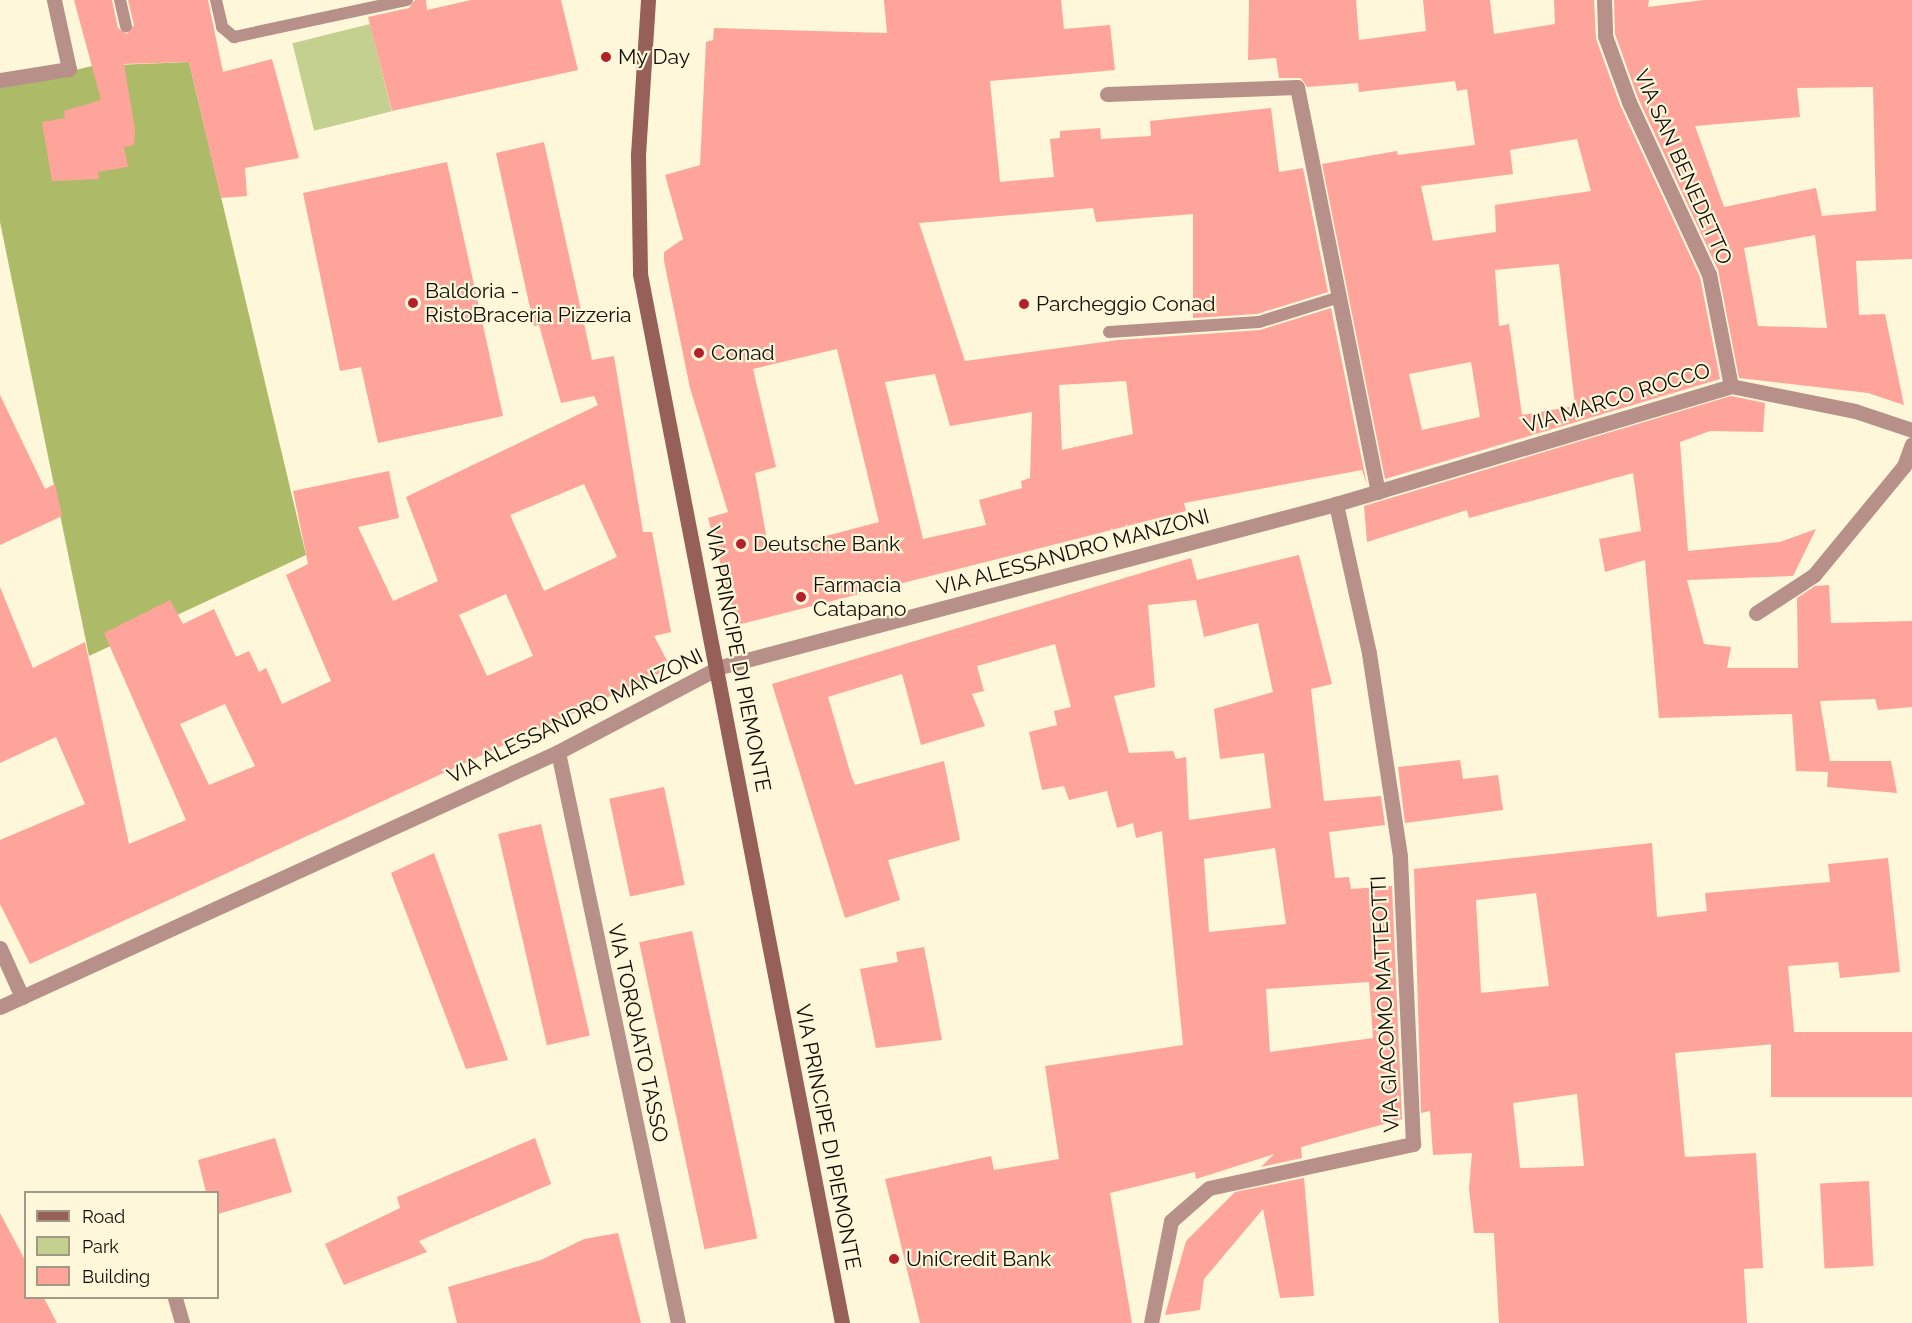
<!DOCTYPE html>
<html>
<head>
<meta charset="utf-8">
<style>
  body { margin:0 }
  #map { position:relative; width:1912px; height:1323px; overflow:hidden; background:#fef7da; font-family:Raleway,sans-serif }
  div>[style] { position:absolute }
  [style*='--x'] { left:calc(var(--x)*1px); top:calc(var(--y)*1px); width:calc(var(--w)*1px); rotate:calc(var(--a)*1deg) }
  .green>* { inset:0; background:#c3d090; transform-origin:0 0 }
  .forest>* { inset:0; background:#adbb69 }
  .building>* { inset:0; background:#fea49b; transform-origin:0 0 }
  .service>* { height:12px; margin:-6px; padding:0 6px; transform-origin:6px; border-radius:6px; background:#b7908a }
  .minor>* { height:15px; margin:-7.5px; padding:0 7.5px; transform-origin:7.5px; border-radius:7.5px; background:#b7908a }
  .tertiary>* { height:15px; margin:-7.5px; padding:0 7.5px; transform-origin:7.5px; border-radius:7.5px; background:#b7908a }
  .secondary>* { height:15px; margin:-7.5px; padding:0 7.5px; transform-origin:7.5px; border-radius:7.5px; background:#965f57 }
  .dots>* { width:16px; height:16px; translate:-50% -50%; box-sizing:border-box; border:3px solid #fef7da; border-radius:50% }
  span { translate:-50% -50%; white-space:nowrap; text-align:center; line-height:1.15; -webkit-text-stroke:4.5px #fef7da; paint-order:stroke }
  .poi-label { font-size:21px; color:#100d05 }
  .left { translate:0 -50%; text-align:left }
  .street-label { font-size:21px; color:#100d05 }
  .legend { position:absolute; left:24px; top:1191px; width:195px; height:108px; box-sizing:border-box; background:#fef7da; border:2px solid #9f9985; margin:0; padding:8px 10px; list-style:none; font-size:18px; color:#100d05 }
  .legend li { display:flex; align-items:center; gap:12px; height:30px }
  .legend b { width:30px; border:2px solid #9f9985 }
</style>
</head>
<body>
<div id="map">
  <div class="green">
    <i style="left:370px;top:24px;width:90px;height:80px;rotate:76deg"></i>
  </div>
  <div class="forest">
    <i style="clip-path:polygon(189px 62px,306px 555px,89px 656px,0 222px,0 88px,92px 66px)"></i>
  </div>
  <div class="building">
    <i style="clip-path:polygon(74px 0,112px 0,118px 28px,127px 34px,134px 25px,128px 0,208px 0,223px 72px,272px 59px,299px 158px,245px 168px,247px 196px,221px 198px,189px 62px,124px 64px,135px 130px,134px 145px,124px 147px,128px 167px,98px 172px,99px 179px,52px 181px,42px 122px,65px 118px,64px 111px,101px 100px)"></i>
    <i style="clip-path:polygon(415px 0,426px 0,427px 10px,471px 0,561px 0,578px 70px,392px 111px,368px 17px,409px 8px)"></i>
    <i style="clip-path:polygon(evenodd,884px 0,1061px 0,1064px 29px,1110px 25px,1115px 70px,990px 81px,1000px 182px,1054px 177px,1050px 139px,1060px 138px,1060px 131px,1100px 128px,1101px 139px,1151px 136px,1150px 121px,1271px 108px,1279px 172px,1303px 168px,1328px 292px,1257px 314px,1193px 318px,1193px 214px,1096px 222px,1093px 208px,919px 223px,965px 361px,1118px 340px,1260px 330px,1331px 308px,1367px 485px,1362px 470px,1184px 503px,1186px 511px,737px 625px,708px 518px,728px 512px,690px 388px,664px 261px,664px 252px,683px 239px,665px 175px,700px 165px,706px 42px,713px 40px,714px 28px,887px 33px,884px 0,837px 349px,879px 522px,769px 551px,755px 473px,776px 467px,753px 369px,837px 349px,884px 0,935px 374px,950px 426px,1032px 412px,1030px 478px,1021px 481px,1022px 488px,979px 500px,986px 525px,923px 539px,885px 382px,935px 374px,884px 0,1126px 381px,1133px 434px,1062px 450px,1059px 385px,1126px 381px)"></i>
    <i style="clip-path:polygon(evenodd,1249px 0,1356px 0,1359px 40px,1426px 31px,1423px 0,1490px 0,1494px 34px,1555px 24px,1554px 0,1594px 0,1596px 39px,1620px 105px,1700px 277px,1720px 379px,1385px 479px,1322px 164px,1397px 151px,1398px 155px,1475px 145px,1467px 89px,1457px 91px,1455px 81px,1359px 92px,1358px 83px,1307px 87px,1301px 78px,1279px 78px,1276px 58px,1248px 60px,1249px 0,1577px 139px,1591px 191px,1495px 205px,1496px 232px,1433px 241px,1421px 186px,1513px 174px,1510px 150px,1577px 139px,1249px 0,1559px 264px,1575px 406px,1522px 415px,1509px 324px,1499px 326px,1495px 270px,1559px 264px,1249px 0,1471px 362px,1480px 417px,1422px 430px,1409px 374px,1471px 362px)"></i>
    <i style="clip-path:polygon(evenodd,1614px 0,1649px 0,1648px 7px,1704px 0,1912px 0,1912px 259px,1856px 261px,1859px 315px,1885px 314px,1904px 405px,1868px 393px,1739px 378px,1718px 270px,1638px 98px,1615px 34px,1614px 0,1873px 87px,1876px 211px,1822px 216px,1816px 188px,1724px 207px,1695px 126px,1800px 117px,1797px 88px,1873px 87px,1614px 0,1815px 235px,1827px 328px,1758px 326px,1744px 248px,1815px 235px)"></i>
    <i style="clip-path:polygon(evenodd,544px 142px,592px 360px,614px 356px,643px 532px,652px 532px,671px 632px,654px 636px,671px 668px,30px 964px,0 904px,0 840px,85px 804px,56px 737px,0 763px,0 587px,33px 668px,85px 642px,129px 844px,186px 820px,104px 633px,170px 600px,183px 624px,214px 609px,236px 657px,249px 651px,259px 672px,266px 668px,282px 704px,331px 681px,286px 575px,308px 564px,293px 491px,389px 471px,399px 518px,358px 527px,393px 601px,438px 581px,406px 497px,598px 405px,594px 396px,561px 403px,539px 325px,534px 326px,496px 153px,544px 142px,584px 484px,617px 557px,544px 591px,510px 515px,584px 484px,544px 142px,506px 594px,533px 656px,487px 676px,459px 615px,506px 594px,544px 142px,225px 704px,255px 766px,209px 785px,180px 724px,225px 704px)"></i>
    <i style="clip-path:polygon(447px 162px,503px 416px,378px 443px,361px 367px,340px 371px,303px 193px)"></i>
    <i style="clip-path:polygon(0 395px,45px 489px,55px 484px,62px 516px,0 545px)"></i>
    <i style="clip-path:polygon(1731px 396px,1765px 403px,1763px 432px,1710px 431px,1680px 442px,1688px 551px,1780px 542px,1816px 529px,1793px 576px,1687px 580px,1704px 644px,1731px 647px,1727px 668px,1798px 668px,1797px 598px,1815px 586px,1829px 585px,1831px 623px,1912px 621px,1912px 707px,1878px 710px,1875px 699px,1820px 701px,1830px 761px,1891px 761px,1897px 793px,1827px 787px,1828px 772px,1796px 771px,1792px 714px,1659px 718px,1645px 560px,1605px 572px,1599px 539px,1641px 531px,1633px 473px,1469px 518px,1467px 510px,1367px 542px,1364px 506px)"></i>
    <i style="clip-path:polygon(evenodd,1299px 555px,1332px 684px,1311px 689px,1324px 801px,1381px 796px,1385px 825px,1329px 832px,1335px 878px,1349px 877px,1351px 889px,1392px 886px,1402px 1119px,1301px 1147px,1302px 1158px,1261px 1167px,1274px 1154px,1196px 1179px,1195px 1172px,1110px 1193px,1132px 1323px,920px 1323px,885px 1179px,991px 1156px,994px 1170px,1059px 1159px,1045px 1066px,1183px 1045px,1162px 831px,1136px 838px,1133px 823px,1117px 828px,1107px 791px,1069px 800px,1064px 786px,1042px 790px,1029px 732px,1057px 725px,1054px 711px,1071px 707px,1055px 644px,977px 666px,984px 691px,972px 694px,985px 726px,921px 745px,902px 674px,828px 697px,851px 775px,855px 785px,944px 761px,960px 840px,888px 860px,900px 900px,845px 918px,772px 684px,1191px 558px,1197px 580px,1299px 555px,1196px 600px,1204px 637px,1258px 623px,1273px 692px,1214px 709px,1220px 759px,1264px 753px,1271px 808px,1189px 820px,1186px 757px,1176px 759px,1173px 751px,1129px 753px,1114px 696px,1155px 687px,1148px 605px,1196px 600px,1299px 555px,1275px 848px,1286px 924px,1209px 932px,1204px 859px,1275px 848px,1299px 555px,1369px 982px,1373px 1038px,1270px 1052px,1266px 989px,1369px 982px)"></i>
    <i style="clip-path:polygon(1460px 760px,1463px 779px,1498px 775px,1503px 810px,1405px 823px,1398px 767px)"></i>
    <i style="left:664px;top:787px;width:100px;height:56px;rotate:78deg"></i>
    <i style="left:541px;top:824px;width:217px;height:44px;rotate:77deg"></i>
    <i style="clip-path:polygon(evenodd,1652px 843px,1657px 917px,1707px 911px,1705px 893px,1830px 882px,1828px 864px,1888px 858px,1900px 972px,1840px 978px,1838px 962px,1788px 966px,1795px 1042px,1675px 1053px,1685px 1157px,1756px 1153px,1763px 1268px,1744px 1269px,1747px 1323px,1499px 1323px,1494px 1233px,1474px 1233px,1469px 1188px,1472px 1153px,1433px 1155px,1430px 1111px,1421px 1113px,1414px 869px,1652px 843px,1536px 893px,1549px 986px,1481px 993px,1476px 900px,1536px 893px,1652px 843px,1577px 1094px,1584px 1166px,1520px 1168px,1513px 1103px,1577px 1094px)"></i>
    <i style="clip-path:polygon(434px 853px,508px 1060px,466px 1069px,391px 873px)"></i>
    <i style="left:692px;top:931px;width:314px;height:54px;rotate:78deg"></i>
    <i style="clip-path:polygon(924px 947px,942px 1040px,876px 1048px,860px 969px,898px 962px,896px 952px)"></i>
    <i style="left:1912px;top:1032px;width:65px;height:141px;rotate:90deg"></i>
    <i style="clip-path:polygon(275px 1138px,292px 1192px,218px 1214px,218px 1192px,206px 1192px,198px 1160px)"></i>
    <i style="clip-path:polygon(535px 1138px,551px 1184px,419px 1241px,427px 1252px,344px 1285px,325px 1244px,400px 1208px,397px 1197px)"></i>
    <i style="clip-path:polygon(1304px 1178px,1314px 1296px,1280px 1298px,1263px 1209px,1204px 1279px,1200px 1310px,1165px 1315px,1186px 1241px,1235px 1192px)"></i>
    <i style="left:1869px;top:1181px;width:85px;height:49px;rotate:87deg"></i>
    <i style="clip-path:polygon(0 1213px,26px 1262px,26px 1298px,44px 1298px,57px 1323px,0 1323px)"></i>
    <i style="clip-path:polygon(618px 1233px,641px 1323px,457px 1323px,448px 1287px,541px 1260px,584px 1239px)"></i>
  </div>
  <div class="service">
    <i style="--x:120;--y:0;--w:27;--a:77"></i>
    <i style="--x:216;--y:0;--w:28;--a:77"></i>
    <i style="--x:222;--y:27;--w:16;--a:40"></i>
    <i style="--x:234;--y:37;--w:177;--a:-12.1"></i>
    <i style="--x:1109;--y:332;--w:150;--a:-3.8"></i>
    <i style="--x:1259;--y:322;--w:85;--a:-17.2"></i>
  </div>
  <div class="minor">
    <i style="--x:1604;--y:0;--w:36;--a:88"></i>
    <i style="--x:1605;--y:36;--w:70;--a:70"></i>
    <i style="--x:1629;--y:102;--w:190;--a:65.1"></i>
    <i style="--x:1709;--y:274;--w:114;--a:78.9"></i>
    <i style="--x:0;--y:80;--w:70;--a:-9.1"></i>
    <i style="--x:69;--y:69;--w:71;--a:-102.3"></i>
    <i style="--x:1107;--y:94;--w:190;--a:-2.1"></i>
    <i style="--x:1297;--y:87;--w:413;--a:78.7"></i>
    <i style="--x:1756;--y:613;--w:69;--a:-33.2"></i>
    <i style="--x:1814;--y:575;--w:141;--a:-50.5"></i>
    <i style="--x:1904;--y:466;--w:23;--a:-70"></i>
    <i style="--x:720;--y:667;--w:637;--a:-14.82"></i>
    <i style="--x:1336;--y:504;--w:412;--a:-16.6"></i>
    <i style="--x:1731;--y:386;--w:126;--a:11.4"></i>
    <i style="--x:1855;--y:411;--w:60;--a:18.4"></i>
    <i style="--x:558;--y:752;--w:583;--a:78.13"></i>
    <i style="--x:0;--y:948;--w:54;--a:65.8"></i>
    <i style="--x:175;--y:1298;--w:26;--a:74"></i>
    <i style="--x:1151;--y:1323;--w:104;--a:-78.9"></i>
    <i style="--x:1171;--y:1221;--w:50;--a:-41"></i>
    <i style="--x:1209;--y:1188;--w:209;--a:-12.2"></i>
    <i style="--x:1413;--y:1144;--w:288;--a:-92.6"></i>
    <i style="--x:1400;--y:856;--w:205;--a:-98.7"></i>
    <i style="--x:1369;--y:653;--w:153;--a:-102.5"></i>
  </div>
  <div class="tertiary">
    <i style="--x:0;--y:1007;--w:614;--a:-24.56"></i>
    <i style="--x:558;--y:752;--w:183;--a:-27.7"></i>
  </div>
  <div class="secondary">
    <i style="--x:648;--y:0;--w:156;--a:93.7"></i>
    <i style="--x:638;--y:156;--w:118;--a:89"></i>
    <i style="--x:640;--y:274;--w:1068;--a:79.1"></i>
  </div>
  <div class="dots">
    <i style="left:606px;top:57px;background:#b3222b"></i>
    <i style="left:413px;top:303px;background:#b3222b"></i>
    <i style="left:1024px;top:304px;background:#b3222b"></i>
    <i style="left:699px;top:353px;background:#b3222b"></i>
    <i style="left:741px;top:544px;background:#b3222b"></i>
    <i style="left:801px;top:597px;background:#b3222b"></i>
    <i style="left:894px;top:1259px;background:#b3222b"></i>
  </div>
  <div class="poi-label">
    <span class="left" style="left:618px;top:57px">My Day</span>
    <span class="left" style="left:425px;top:303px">Baldoria -<br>RistoBraceria Pizzeria</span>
    <span class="left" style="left:1036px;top:304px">Parcheggio Conad</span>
    <span class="left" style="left:711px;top:353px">Conad</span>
    <span class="left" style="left:753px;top:544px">Deutsche Bank</span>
    <span class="left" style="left:813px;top:597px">Farmacia<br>Catapano</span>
    <span class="left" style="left:906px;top:1259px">UniCredit Bank</span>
  </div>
  <div class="street-label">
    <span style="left:1683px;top:167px;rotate:66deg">VIA SAN BENEDETTO</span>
    <span style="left:1617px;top:398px;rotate:-17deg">VIA MARCO ROCCO</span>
    <span style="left:1073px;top:552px;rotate:-15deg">VIA ALESSANDRO MANZONI</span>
    <span style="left:738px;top:659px;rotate:79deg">VIA PRINCIPE DI PIEMONTE</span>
    <span style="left:575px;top:716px;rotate:-26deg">VIA ALESSANDRO MANZONI</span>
    <span style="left:1385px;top:1004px;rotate:-93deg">VIA GIACOMO MATTEOTTI</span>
    <span style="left:638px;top:1033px;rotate:78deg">VIA TORQUATO TASSO</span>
    <span style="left:828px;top:1137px;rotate:79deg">VIA PRINCIPE DI PIEMONTE</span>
  </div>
  <ul class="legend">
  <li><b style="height:8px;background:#965f57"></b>Road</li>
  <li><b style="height:16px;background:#c3d090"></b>Park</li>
  <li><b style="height:16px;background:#fea49b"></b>Building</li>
  </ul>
</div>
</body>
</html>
